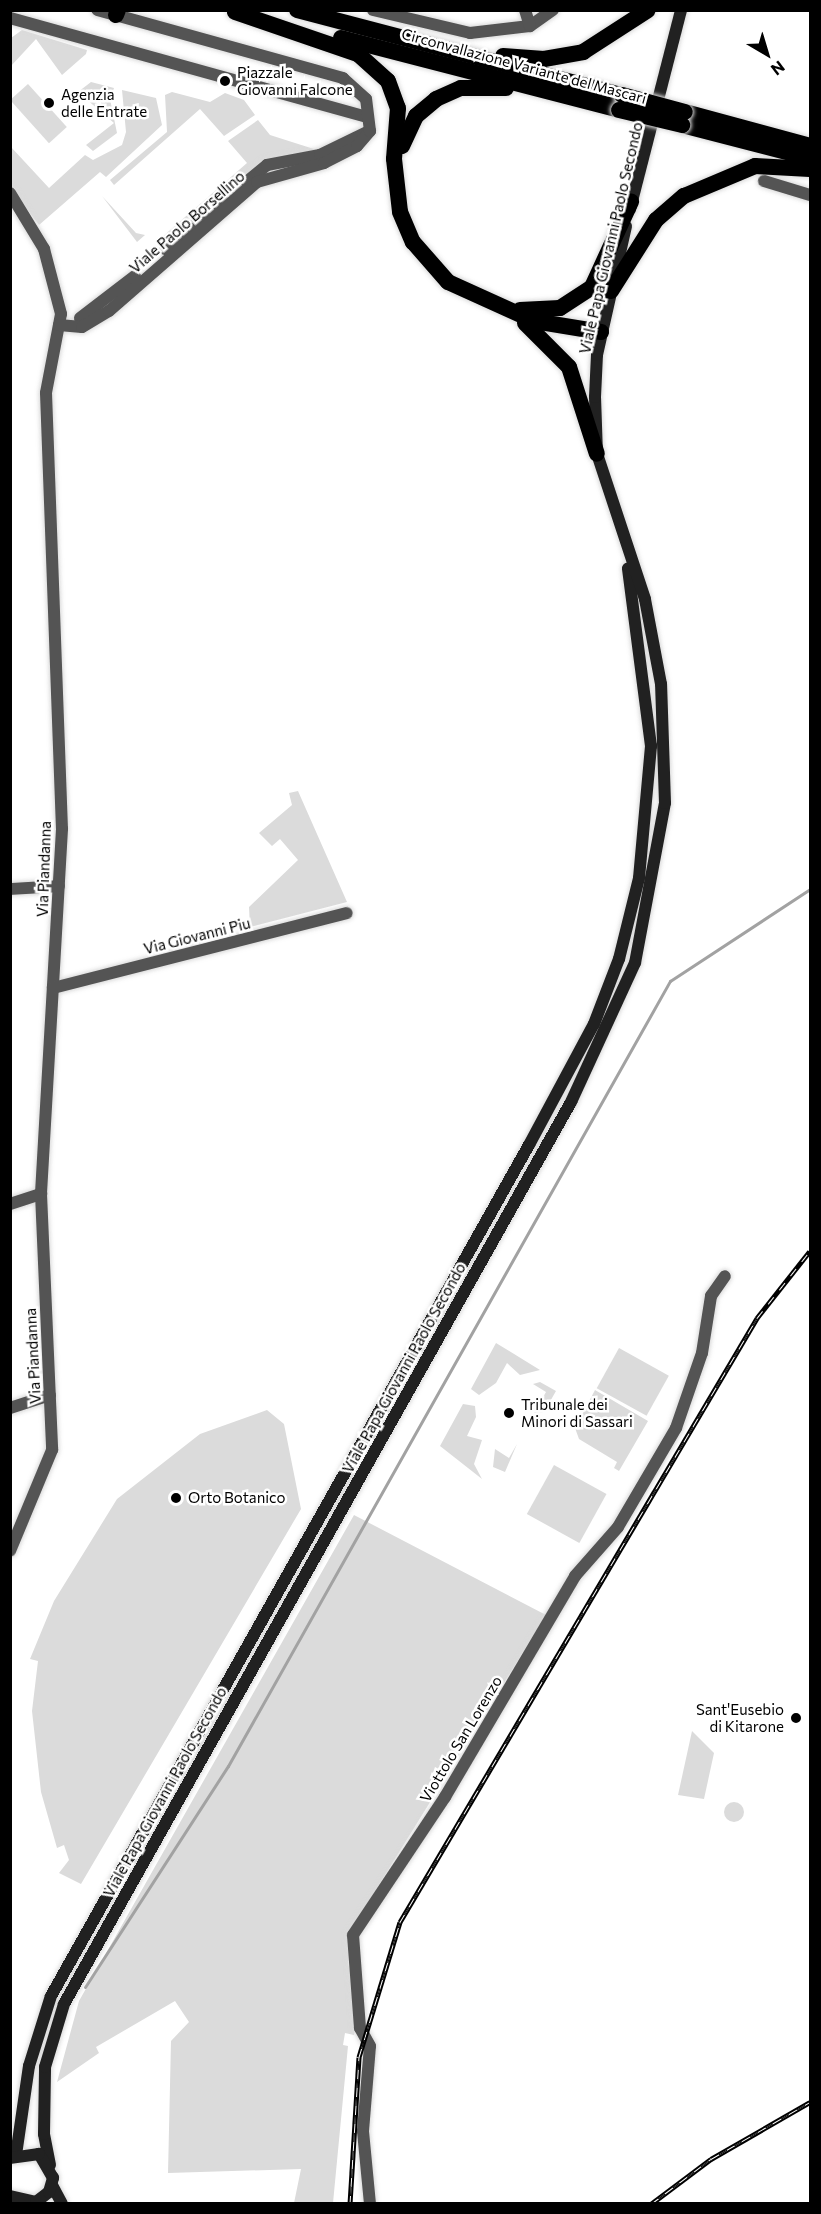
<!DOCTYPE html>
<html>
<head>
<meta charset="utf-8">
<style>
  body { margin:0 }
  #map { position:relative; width:821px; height:2214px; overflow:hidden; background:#fff; font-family:Commissioner,sans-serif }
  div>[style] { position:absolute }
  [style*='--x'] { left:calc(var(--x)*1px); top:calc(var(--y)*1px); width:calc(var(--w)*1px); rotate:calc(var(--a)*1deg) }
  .green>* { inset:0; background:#dbdbdb; transform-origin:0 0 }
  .round { border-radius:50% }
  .stream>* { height:3px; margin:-1.5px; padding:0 1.5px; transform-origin:1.5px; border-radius:1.5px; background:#a2a2a2 }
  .roads { filter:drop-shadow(0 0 2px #dbdbdb) drop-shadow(0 0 2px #dbdbdb) }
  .minor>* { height:12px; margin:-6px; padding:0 6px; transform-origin:6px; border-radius:6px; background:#545454 }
  .secondary>* { height:12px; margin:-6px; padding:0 6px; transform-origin:6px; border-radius:6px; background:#212121 }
  .trunk>* { height:16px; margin:-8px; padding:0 8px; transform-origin:8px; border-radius:8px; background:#000 }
  .rail>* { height:5px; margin-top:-2.5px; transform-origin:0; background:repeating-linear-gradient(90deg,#fff 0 9px,#000 0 18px); box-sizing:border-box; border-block:2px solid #000 }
  .bridges { filter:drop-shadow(0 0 2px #dbdbdb) drop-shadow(0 0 2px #dbdbdb) }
  .trunk-bridge>* { height:16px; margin:-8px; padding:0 8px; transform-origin:8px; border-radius:8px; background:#000 }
  .dots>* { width:16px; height:16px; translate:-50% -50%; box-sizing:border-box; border:3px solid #fff; border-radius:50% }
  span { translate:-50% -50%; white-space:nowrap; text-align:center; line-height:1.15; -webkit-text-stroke:5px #fff; paint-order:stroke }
  .street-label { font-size:15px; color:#000 }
  .poi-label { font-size:15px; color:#000 }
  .left { translate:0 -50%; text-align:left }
  .right { translate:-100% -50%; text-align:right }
  .frame { position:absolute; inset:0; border:12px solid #000; pointer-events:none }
  .north { position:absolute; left:737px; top:24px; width:60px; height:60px; -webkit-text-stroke:4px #fff; paint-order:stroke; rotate:142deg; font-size:16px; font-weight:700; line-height:24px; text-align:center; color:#000 }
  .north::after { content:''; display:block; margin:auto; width:21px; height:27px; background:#000; clip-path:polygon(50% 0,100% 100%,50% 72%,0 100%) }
</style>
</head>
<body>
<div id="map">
  <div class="green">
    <i style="clip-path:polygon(22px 30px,87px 50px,86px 54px,62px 75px,36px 39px,11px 66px,11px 38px)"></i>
    <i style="clip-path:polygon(91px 82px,114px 88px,110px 99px,117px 133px,93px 151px,86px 145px,114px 123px,78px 92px)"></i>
    <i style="left:28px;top:84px;width:58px;height:24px;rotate:48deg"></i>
    <i style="clip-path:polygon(122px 90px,156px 98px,162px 125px,106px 177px,100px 172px,39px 225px,11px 188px,11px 147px,49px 188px,85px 155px,93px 160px,122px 145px,126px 132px)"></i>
    <i style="clip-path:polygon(172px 92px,210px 102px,225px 93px,244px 100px,255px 115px,224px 136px,200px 109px,114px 185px,110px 180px,167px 132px,165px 95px)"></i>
    <i style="clip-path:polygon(258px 120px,270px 135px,317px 150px,267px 161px,165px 244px,161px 238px,247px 163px,228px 141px)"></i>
    <i style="clip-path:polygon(102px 196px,136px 233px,145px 235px,137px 242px)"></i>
    <i style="clip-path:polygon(298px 791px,347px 902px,250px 927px,249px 907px,298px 860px,280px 839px,272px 846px,259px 833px,292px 805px,289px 793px)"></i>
    <i style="clip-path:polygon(496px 1343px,540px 1370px,520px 1375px,507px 1363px,496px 1383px,479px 1395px,471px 1389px)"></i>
    <i style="left:619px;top:1348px;width:57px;height:46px;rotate:29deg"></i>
    <i style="clip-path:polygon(540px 1382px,556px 1391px,544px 1412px,534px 1413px,546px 1392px,533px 1384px)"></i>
    <i style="clip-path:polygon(595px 1390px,648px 1421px,619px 1471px,614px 1468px,617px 1462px,579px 1439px,575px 1428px)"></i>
    <i style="clip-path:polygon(463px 1404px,475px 1406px,476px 1417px,467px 1436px,482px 1440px,474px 1464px,482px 1479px,440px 1446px)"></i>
    <i style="clip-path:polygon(267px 1410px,284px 1424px,301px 1509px,81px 1884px,59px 1873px,69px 1860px,64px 1845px,57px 1848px,41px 1792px,32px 1711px,38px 1661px,30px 1659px,54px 1601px,117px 1499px,200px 1434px)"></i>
    <i style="clip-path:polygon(517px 1444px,505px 1472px,493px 1467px,495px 1449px,509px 1458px)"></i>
    <i style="left:554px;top:1465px;width:60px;height:56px;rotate:29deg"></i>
    <i style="clip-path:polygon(354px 1515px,546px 1615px,349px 1933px,348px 1964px,361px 2005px,354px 2035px,345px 2033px,343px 2045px,348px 2046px,333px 2203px,294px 2203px,301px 2169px,168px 2173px,171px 2041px,189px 2022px,175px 2001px,96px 2047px,99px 2053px,57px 2082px,79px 2001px)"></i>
    <i style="clip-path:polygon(692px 1731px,714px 1753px,704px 1799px,678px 1795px)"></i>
    <i class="round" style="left:724px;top:1802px;width:20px;height:20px"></i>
  </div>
  <div class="stream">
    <i style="--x:85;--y:1987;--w:263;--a:-57.1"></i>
    <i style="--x:228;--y:1766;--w:901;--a:-60.62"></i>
    <i style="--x:670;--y:981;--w:168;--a:-33.3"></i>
  </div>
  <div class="roads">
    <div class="minor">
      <i style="--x:373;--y:10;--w:100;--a:13.3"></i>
      <i style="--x:470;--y:33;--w:60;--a:-6.7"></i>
      <i style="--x:530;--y:26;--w:28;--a:-35"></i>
      <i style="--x:525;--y:10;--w:17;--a:73"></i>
      <i style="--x:10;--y:18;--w:371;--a:15.5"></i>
      <i style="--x:764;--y:181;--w:48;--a:16.9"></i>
      <i style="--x:10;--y:193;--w:66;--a:58.7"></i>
      <i style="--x:44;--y:249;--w:67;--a:75.3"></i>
      <i style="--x:61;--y:314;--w:80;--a:100.8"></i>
      <i style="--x:46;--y:393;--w:436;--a:87.9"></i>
      <i style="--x:62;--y:829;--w:366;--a:93.3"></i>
      <i style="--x:41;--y:1194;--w:256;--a:87.5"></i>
      <i style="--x:52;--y:1450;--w:109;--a:112.6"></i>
      <i style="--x:165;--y:249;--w:132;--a:-39.5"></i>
      <i style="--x:267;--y:165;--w:54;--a:-10.7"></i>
      <i style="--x:320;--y:155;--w:55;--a:-26.1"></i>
      <i style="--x:80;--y:318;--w:69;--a:-37.4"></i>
      <i style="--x:59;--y:325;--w:23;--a:5"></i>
      <i style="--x:82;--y:327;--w:31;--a:-31"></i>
      <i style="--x:109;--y:311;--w:196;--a:-41.1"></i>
      <i style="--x:257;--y:182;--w:70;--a:-15.8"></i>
      <i style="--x:324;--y:163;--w:37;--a:-27"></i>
      <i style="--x:357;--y:146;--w:20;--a:-49"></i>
      <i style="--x:370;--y:131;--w:32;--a:-97"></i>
      <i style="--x:366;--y:99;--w:31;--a:-138"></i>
      <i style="--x:343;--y:78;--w:255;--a:-164.5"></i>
      <i style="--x:10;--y:889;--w:49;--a:-3.5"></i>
      <i style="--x:53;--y:988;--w:303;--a:-14.3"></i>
      <i style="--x:10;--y:1204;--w:33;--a:-18"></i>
      <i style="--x:10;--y:1408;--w:42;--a:-18"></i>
      <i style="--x:370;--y:2204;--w:73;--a:-95.5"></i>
      <i style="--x:363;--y:2131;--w:85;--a:-85.3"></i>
      <i style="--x:370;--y:2046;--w:21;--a:-119"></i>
      <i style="--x:360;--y:2028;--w:93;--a:-94.3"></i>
      <i style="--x:353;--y:1935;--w:166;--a:-56.3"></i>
      <i style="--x:445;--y:1797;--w:256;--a:-59.5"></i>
      <i style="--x:575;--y:1576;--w:65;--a:-48.7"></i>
      <i style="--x:618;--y:1527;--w:115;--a:-59.6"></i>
      <i style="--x:676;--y:1428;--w:79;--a:-70.9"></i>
      <i style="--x:702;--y:1353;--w:58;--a:-81"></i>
      <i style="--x:711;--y:1296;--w:24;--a:-55"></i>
    </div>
    <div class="secondary">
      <i style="--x:630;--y:209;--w:205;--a:-75.6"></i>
      <i style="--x:16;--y:2155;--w:90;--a:-81.7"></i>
      <i style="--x:29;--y:2066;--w:73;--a:-72.6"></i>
      <i style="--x:51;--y:1996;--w:976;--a:-60.68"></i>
      <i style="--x:529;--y:1145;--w:137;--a:-61.8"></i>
      <i style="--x:594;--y:1024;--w:70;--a:-69"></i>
      <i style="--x:619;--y:959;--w:83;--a:-76.1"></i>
      <i style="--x:639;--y:878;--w:133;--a:-84.8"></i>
      <i style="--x:651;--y:746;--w:179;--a:-97.4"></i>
      <i style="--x:50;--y:2165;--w:32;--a:-101"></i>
      <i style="--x:44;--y:2134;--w:67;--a:-89.1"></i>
      <i style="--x:45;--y:2067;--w:66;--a:-73.2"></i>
      <i style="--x:64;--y:2004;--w:1035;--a:-60.66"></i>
      <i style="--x:571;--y:1102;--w:153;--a:-65.3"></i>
      <i style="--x:635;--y:963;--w:163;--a:-79.4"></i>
      <i style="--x:665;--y:803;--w:119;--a:-91.9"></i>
      <i style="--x:661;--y:684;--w:86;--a:-100.7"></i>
      <i style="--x:645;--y:599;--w:153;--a:-108.3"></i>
      <i style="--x:597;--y:454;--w:57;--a:-92"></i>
      <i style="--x:595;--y:397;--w:42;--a:-87.3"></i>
      <i style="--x:597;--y:355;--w:132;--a:-77.3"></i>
      <i style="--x:52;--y:2185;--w:21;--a:62"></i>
      <i style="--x:10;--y:2196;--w:27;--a:13"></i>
      <i style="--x:36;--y:2202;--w:16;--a:-38"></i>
      <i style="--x:49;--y:2192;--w:15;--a:-74"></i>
      <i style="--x:53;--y:2178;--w:28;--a:-120"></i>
      <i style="--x:39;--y:2154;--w:28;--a:172"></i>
    </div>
    <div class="trunk">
      <i style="--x:297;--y:10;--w:336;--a:14.7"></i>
      <i style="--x:235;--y:12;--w:130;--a:18.9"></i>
      <i style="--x:358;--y:54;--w:40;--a:42"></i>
      <i style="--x:388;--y:81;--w:29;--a:70"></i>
      <i style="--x:398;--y:108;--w:51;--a:94.5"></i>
      <i style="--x:394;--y:159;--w:53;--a:83.5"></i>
      <i style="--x:400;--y:212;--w:33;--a:67"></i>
      <i style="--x:413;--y:242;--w:53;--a:48.8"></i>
      <i style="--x:448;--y:282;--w:94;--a:24.4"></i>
      <i style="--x:534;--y:321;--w:68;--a:9.3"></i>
      <i style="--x:116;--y:15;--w:5;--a:-68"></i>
      <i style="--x:341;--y:38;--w:287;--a:14.5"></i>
      <i style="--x:503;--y:56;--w:41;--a:4.2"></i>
      <i style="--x:544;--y:59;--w:40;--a:-10"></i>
      <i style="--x:583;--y:52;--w:77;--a:-32.9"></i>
      <i style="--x:685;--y:112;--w:130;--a:15.2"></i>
      <i style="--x:682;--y:125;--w:132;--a:14.5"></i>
      <i style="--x:402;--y:146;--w:33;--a:-65"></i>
      <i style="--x:416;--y:116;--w:26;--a:-40"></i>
      <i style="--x:436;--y:99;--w:27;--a:-24"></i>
      <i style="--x:461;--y:88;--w:45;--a:0"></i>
      <i style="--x:611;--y:291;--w:84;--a:-57.6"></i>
      <i style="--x:656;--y:220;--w:37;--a:-41"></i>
      <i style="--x:684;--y:196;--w:77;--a:-22.9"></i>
      <i style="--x:755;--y:166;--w:55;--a:3.1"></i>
      <i style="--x:520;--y:310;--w:40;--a:-2.9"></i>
      <i style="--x:560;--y:308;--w:38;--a:-33"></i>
      <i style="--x:592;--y:287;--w:94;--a:-65.4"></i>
      <i style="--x:525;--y:323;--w:62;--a:45"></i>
      <i style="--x:569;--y:367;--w:91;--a:72.2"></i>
    </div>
  </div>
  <div class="rail">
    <i style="--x:350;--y:2204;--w:147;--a:-86.5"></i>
    <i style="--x:359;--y:2057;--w:141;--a:-73.1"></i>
    <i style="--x:400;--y:1922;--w:702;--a:-59.41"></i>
    <i style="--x:757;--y:1318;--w:85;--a:-51.7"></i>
    <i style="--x:651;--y:2204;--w:75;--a:-36.9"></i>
    <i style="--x:711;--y:2159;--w:114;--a:-29.9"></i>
  </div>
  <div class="bridges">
    <div class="trunk-bridge">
      <i style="--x:622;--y:95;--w:65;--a:15.1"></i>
      <i style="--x:619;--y:110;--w:65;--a:13.4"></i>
    </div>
  </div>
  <div class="dots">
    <i style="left:225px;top:81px;background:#000"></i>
    <i style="left:49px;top:103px;background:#000"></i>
    <i style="left:509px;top:1413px;background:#000"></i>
    <i style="left:176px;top:1498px;background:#000"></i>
    <i style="left:796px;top:1718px;background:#000"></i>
  </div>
  <div class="street-label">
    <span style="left:524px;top:66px;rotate:15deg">Circonvallazione Variante del Mascari</span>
    <span style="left:187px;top:222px;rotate:-41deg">Viale Paolo Borsellino</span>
    <span style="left:611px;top:238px;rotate:-77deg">Viale Papa Giovanni Paolo Secondo</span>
    <span style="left:44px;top:869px;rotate:-88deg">Via Piandanna</span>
    <span style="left:197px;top:936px;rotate:-14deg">Via Giovanni Piu</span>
    <span style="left:33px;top:1356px;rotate:-93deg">Via Piandanna</span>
    <span style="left:404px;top:1368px;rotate:-61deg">Viale Papa Giovanni Paolo Secondo</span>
    <span style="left:461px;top:1739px;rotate:-59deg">Viottolo San Lorenzo</span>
    <span style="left:165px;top:1792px;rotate:-61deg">Viale Papa Giovanni Paolo Secondo</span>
  </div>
  <div class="poi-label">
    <span class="left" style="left:237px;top:81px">Piazzale<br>Giovanni Falcone</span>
    <span class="left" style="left:61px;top:103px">Agenzia<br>delle Entrate</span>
    <span class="left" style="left:521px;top:1413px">Tribunale dei<br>Minori di Sassari</span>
    <span class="left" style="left:188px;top:1498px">Orto Botanico</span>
    <span class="right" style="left:784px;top:1718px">Sant'Eusebio<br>di Kitarone</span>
  </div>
  <div class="frame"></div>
  <div class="north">N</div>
</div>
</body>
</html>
